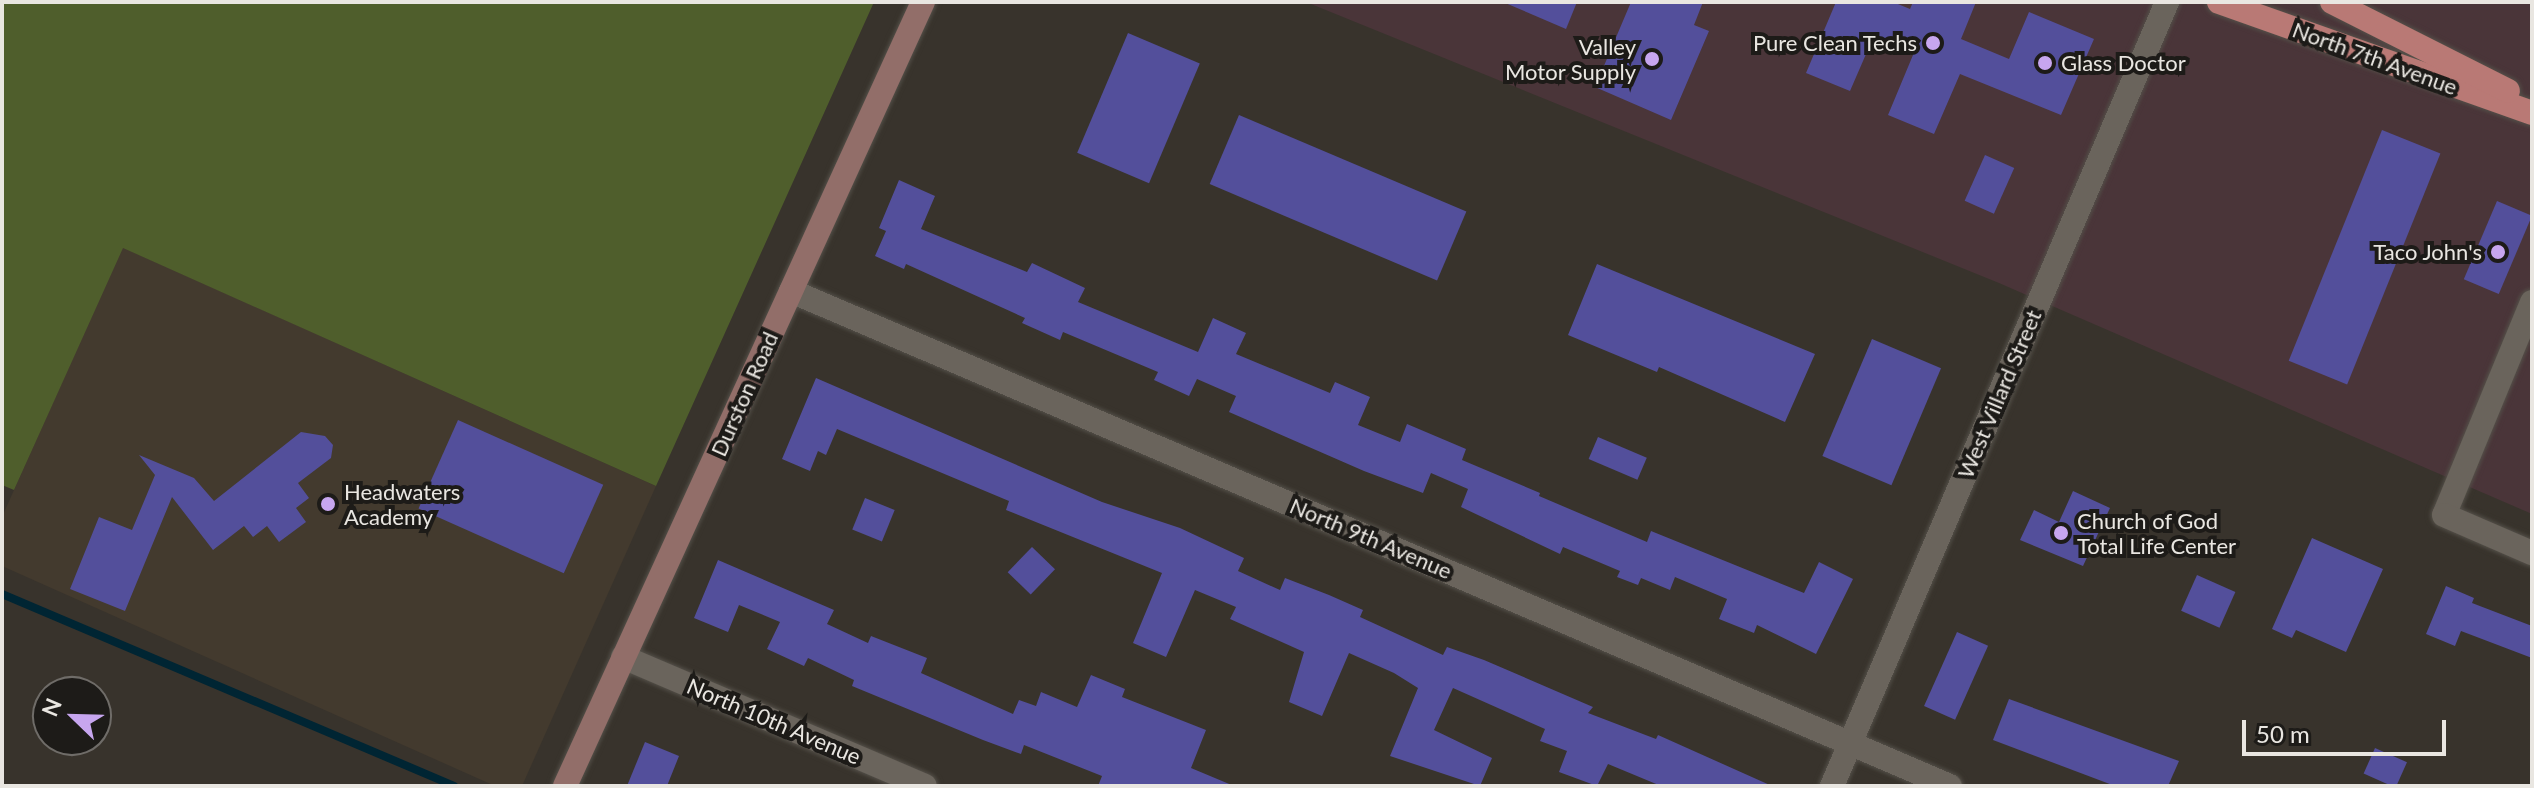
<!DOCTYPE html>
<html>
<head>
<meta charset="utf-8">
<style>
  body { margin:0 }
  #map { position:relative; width:2534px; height:788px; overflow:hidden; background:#38332c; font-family:Lato,sans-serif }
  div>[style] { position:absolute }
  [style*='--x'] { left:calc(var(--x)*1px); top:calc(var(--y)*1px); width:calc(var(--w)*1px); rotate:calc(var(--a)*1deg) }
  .commercial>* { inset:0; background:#4a3539 }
  .built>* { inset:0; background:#433a2e }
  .green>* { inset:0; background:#4f5e2c }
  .stream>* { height:8px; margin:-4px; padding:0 4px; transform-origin:4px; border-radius:4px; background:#002533 }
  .building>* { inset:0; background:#534f9b; transform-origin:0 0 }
  .roads { filter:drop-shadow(0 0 2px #545049) drop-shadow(0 0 2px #545049) }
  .street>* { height:24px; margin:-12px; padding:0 12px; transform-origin:12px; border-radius:12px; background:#6a645c }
  .secondary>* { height:24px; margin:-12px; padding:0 12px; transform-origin:12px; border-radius:12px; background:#926e69 }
  .primary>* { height:24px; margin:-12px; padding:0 12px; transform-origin:12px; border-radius:12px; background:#b97975 }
  .dots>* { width:22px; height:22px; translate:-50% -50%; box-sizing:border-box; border:4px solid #1d1b18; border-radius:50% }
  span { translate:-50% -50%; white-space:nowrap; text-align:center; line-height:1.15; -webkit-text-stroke:8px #1d1b18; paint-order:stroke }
  .poi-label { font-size:22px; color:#e9e6e1 }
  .right { translate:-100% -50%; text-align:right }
  .left { translate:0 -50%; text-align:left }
  .street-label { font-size:22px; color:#e9e6e1 }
  .frame { position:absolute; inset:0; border:4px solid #e9e6e1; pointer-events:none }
  .north { position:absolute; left:32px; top:676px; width:80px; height:80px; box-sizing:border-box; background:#1d1b18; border:2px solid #6f6c68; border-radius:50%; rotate:293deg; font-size:22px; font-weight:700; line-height:32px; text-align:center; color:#e9e6e1 }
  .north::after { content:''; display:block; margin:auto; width:28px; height:36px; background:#c7a6ef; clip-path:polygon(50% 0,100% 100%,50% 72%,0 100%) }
  .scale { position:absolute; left:2242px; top:720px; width:204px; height:36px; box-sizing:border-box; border:4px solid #e9e6e1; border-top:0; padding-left:10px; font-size:24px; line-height:28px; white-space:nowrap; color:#e9e6e1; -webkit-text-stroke:6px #1d1b18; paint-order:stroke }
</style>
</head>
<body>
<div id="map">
  <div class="commercial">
    <i style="clip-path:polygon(1306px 2px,2532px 2px,2532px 514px,1999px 283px)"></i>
  </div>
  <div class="built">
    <i style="clip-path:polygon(122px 247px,656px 486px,522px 786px,495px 786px,2px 566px,2px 517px)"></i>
  </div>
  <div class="green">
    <i style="clip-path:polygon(2px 2px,874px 2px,656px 486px,123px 248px,14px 490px,2px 485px)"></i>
  </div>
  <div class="stream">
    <i style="--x:2;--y:594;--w:491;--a:23"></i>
  </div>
  <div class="building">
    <i style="clip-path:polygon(1503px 2px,1577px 2px,1566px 29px)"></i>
    <i style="clip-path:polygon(1631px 2px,1703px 2px,1694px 25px,1709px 31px,1671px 120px,1595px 87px)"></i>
    <i style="clip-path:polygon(1836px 2px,1893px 2px,1910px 9px,1913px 2px,1976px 2px,1961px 39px,2009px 59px,2029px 12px,2094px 39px,2061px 115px,1960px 74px,1934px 134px,1888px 115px,1913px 55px,1873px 38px,1850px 91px,1806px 73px)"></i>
    <i style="left:1128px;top:33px;width:78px;height:130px;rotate:23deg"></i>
    <i style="left:1239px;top:115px;width:247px;height:75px;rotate:23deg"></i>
    <i style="left:2382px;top:130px;width:63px;height:249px;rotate:22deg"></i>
    <i style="left:1985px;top:155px;width:32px;height:50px;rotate:24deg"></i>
    <i style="clip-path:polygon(899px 180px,935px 196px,921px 229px,1027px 272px,1032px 263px,1085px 288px,1078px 302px,1198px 352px,1213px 318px,1246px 333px,1236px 354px,1330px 393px,1335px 382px,1370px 397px,1358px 425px,1400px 442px,1407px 424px,1466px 449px,1462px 460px,1540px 493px,1539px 496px,1647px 542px,1651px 531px,1804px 593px,1819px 562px,1853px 579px,1816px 654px,1757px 625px,1754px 633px,1719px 619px,1727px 599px,1675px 577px,1670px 590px,1641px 578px,1638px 585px,1617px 577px,1620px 571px,1563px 547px,1560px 554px,1461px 507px,1468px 489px,1431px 473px,1423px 493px,1364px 471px,1229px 412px,1236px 396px,1197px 379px,1189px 396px,1154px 380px,1158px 372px,1063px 332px,1060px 340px,1022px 323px,1025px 318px,906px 264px,904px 269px,875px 256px,886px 231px,879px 228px)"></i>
    <i style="left:2497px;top:201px;width:38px;height:85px;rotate:23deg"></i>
    <i style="clip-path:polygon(1597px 264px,1815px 354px,1785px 422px,1659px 367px,1657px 372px,1568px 335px)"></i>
    <i style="left:1872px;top:339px;width:75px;height:127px;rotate:23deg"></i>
    <i style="clip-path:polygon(816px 378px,1102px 502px,1180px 528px,1244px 558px,1238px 571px,1280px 590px,1285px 578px,1329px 595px,1363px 610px,1360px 617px,1443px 655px,1447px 647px,1484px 660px,1593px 707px,1588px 713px,1656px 739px,1658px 735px,1772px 786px,1661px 786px,1608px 764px,1597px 786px,1559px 772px,1567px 751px,1540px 741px,1545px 729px,1453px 688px,1434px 730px,1492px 758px,1480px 786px,1390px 756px,1418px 688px,1394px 673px,1349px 653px,1322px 716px,1289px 702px,1304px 652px,1230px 619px,1236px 607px,1195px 590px,1166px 657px,1133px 643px,1162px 573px,1006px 510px,1009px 501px,837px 429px,826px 455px,818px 451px,810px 471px,782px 459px)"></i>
    <i style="left:458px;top:420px;width:159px;height:97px;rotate:24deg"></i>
    <i style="clip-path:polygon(301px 432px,325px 436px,333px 445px,331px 458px,298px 483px,309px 498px,296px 508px,306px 522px,279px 542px,267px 526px,253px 537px,244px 526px,213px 550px,172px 497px,125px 611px,70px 589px,99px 517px,132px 530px,155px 475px,139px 455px,194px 478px,214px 501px)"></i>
    <i style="left:1598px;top:437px;width:53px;height:24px;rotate:23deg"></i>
    <i style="clip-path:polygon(2073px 491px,2110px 508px,2083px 566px,2020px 540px,2034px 510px,2059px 522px)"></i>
    <i style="left:865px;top:498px;width:32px;height:34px;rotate:22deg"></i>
    <i style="clip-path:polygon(2312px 538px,2383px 569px,2346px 652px,2296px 630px,2292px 638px,2272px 629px)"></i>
    <i style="left:1032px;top:547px;width:32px;height:35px;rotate:44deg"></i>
    <i style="clip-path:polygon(718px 560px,834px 610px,827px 624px,868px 643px,871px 636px,927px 658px,921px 673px,1013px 714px,1019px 700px,1036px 706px,1041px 692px,1077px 707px,1091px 675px,1125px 689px,1122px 697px,1206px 730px,1191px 768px,1234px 786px,1098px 786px,1102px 776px,1024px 745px,1021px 754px,983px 740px,852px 686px,854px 680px,808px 658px,804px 666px,767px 649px,780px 622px,739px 605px,728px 632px,694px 618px)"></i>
    <i style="left:2197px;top:575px;width:42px;height:39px;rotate:24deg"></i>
    <i style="clip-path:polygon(2446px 586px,2474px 598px,2472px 603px,2532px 626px,2532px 658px,2461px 631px,2455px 646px,2426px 634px)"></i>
    <i style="left:1957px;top:632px;width:34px;height:81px;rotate:24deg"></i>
    <i style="clip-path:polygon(2009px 699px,2179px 761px,2168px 786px,2115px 786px,1993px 740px)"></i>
    <i style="clip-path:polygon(645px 742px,679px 756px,667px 786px,627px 786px)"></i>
    <i style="left:2375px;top:748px;width:35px;height:28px;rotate:24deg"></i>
  </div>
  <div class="roads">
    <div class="street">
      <i style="--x:791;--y:291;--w:1260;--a:23.13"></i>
      <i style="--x:2532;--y:302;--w:230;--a:112.4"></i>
      <i style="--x:2444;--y:515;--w:96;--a:23.4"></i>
      <i style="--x:623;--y:657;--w:328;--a:23.1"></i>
      <i style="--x:1832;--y:786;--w:853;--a:-66.86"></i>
    </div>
    <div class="secondary">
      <i style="--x:565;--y:786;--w:862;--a:-65.46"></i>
    </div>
    <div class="primary">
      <i style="--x:2219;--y:2;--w:332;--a:19.5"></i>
      <i style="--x:2332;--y:2;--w:197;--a:26.8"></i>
    </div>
  </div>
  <div class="dots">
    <i style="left:1933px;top:43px;background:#c7a6ef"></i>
    <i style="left:1652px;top:59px;background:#c7a6ef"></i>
    <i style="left:2045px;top:63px;background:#c7a6ef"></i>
    <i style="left:2498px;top:252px;background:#c7a6ef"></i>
    <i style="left:328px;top:504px;background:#c7a6ef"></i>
    <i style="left:2061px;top:533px;background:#c7a6ef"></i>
  </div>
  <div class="poi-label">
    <span class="right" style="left:1917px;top:43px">Pure Clean Techs</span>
    <span class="right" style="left:1636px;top:59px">Valley<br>Motor Supply</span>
    <span class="left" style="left:2061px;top:63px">Glass Doctor</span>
    <span class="right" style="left:2482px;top:252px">Taco John's</span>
    <span class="left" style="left:344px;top:504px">Headwaters<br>Academy</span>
    <span class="left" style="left:2077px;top:533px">Church of God<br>Total Life Center</span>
  </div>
  <div class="street-label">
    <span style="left:2375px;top:58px;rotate:20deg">North 7th Avenue</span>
    <span style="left:744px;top:394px;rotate:-66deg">Durston Road</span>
    <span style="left:1999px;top:394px;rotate:-67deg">West Villard Street</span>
    <span style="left:1371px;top:538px;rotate:23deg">North 9th Avenue</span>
    <span style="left:774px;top:721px;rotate:23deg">North 10th Avenue</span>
  </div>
  <div class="frame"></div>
  <div class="north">N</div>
  <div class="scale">50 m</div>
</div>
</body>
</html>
